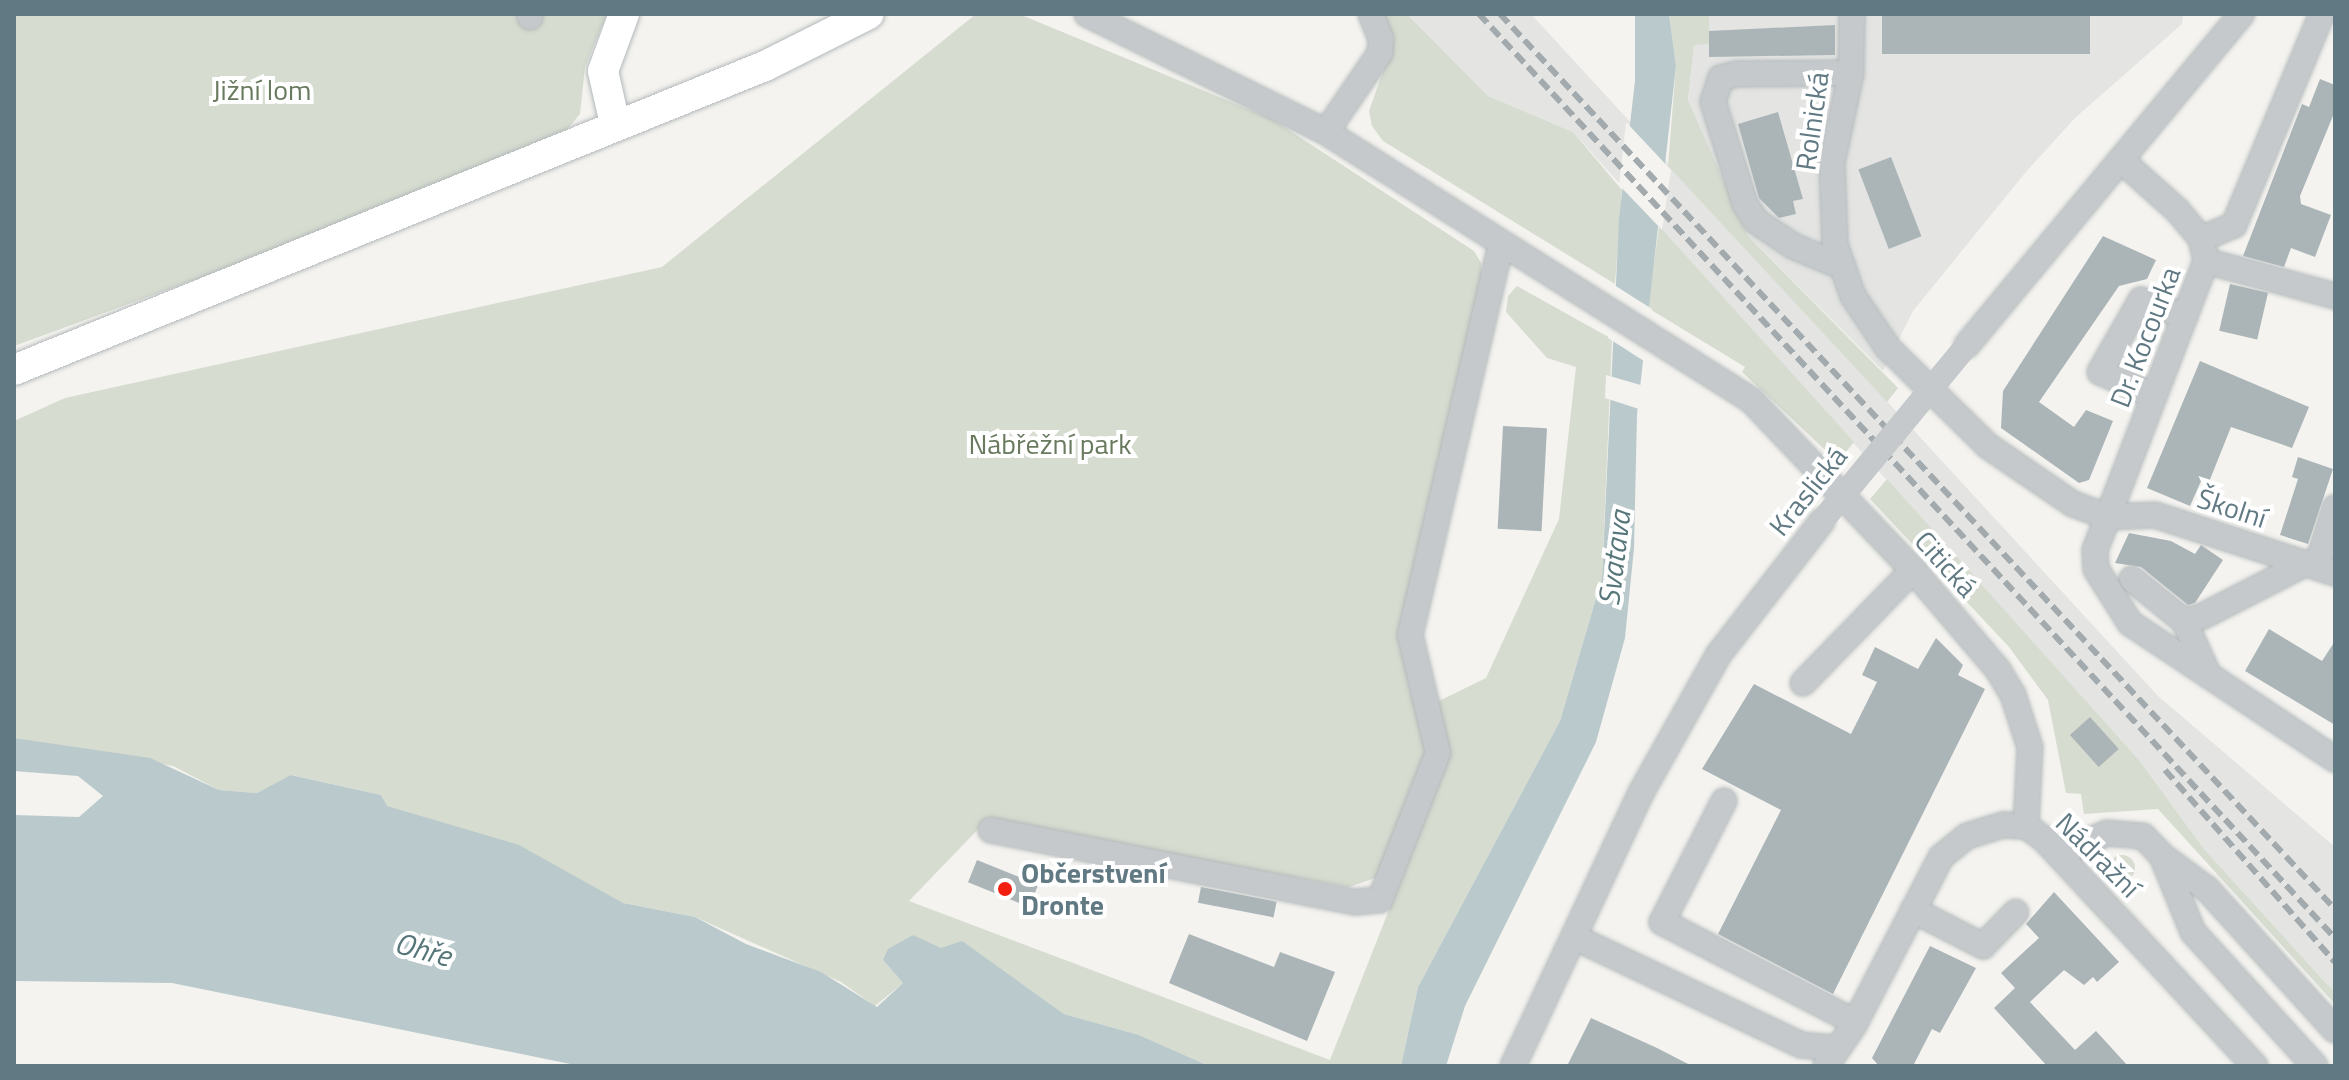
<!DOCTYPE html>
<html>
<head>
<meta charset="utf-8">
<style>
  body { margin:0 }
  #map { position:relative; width:2349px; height:1080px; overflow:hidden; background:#f4f3ef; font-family:"Titillium Web",sans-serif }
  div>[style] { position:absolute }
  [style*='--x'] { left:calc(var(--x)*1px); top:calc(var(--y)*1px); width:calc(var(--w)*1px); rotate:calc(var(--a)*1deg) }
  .built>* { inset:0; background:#e4e5e3 }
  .green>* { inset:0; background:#d6dccf }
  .round { border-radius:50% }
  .water>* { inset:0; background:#bac9cb }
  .pier>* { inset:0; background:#f4f3ef }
  .building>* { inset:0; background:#abb5b8; transform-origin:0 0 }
  .roads { filter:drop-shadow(0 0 2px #b3b9bb) drop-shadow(0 0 2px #b3b9bb) }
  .minor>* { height:24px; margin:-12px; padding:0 12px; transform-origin:12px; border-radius:12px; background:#c5c9cb }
  .major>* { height:30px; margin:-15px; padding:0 15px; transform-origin:15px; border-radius:15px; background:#fff }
  .rail>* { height:6px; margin-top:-3px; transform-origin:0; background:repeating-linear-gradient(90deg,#a2aaae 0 12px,transparent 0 18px) }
  .minor-bridge>* { height:24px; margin:-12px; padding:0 12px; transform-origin:12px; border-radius:12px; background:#c5c9cb }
  .dots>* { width:22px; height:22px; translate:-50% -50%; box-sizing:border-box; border:4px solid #fff; border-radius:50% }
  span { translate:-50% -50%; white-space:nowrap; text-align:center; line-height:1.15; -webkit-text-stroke:8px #fff; paint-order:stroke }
  .park-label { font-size:28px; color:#697a5f }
  .street-label { font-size:28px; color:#607983 }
  .poi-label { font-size:28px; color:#607983; font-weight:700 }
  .left { translate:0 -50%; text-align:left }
  .water-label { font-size:30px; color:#57767a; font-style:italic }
  .frame { position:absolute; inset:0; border:16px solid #607983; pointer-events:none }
</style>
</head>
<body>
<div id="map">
  <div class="built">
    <i style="clip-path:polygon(1407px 14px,1531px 14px,2158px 696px,2335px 847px,2335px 993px,2204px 849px,2139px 760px,1573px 132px,1488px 96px)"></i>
    <i style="clip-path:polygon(1709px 14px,2183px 14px,2182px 24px,2075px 118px,2025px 173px,1913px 311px,1883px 371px,1748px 236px,1688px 101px,1694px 44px,1709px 43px)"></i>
  </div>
  <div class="green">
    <i style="clip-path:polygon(14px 14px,607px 14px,585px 67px,580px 114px,565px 132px,224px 269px,14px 346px)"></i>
    <i style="clip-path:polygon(976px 14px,1019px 14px,1272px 119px,1474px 251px,1481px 263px,1483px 296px,1400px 624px,1427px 752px,1381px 876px,1349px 887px,986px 821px,909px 901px,1330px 1060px,1447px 762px,1435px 703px,1486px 678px,1559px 519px,1576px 367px,1547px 358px,1506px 312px,1508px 296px,1517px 286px,1612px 339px,1602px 578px,1560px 721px,1418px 987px,1401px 1066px,1209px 1066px,1139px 1035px,1064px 1014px,962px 942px,941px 949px,913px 935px,883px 960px,903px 983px,875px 1006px,841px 982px,695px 917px,623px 903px,386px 806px,381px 795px,292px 775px,257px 793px,219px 790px,173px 766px,14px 738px,14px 421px,65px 398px,662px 267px)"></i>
    <i style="clip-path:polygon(1378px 14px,1407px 14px,1488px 96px,1573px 132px,1622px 190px,1615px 284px,1383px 141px,1372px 126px,1369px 111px,1385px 66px)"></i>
    <i style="clip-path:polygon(1669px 14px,1709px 14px,1709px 44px,1694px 45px,1688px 100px,1748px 236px,1898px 388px,1887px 402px,1668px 166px,1676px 66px)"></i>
    <i style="clip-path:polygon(1659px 226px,1854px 442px,1838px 462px,1742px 372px,1745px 367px,1648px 308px)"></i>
    <i style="clip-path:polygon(1887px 479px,2139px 760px,2204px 849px,2335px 993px,2335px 1004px,2158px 809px,2084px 814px,2081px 794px,2066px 793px,2048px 700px,2009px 647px,1870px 499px)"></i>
    <i class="round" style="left:2109px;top:855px;width:26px;height:26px"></i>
  </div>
  <div class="water">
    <i style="clip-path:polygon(1635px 14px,1669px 14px,1676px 66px,1637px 415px,1634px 548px,1625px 638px,1596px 742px,1465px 1006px,1446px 1066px,1401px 1066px,1418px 987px,1560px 721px,1602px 578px,1619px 219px,1635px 81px)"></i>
    <i style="clip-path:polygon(14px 738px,150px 758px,219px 790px,257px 793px,291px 775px,381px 795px,387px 806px,519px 845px,623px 903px,695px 917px,746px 944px,821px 972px,877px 1007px,903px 983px,883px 960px,888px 949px,913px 935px,941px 948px,962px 941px,1064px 1014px,1139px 1035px,1209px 1066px,580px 1066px,172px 983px,14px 981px,14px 815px,79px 817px,103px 796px,78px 776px,14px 771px)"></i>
  </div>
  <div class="pier">
    <i style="clip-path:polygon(1626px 122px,1671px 170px,1662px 230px,1619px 185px)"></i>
    <i style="clip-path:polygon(1611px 283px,1652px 309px,1647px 363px,1608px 338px)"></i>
    <i style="clip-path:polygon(1606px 375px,1644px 386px,1642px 410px,1605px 398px)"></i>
  </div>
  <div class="building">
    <i style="left:1882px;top:14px;width:208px;height:40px"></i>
    <i style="clip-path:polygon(1835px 25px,1835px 55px,1709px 57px,1709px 31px)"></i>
    <i style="clip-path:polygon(2320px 79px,2335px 85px,2335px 111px,2300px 196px,2301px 204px,2331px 215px,2315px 257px,2291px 248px,2284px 267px,2243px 256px,2302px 104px,2309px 107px)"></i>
    <i style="clip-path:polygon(1778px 112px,1803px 199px,1793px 201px,1796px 214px,1779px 218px,1759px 198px,1738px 124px)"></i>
    <i style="left:1891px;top:157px;width:85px;height:35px;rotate:69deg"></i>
    <i style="clip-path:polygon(2103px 236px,2156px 260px,2147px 279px,2119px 286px,2039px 402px,2074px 427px,2086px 410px,2113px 421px,2089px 480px,2079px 483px,2001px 428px,2003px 391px)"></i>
    <i style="left:2230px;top:284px;width:39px;height:48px;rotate:13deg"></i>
    <i style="clip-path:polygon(2200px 361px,2309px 407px,2292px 448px,2231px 427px,2209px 482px,2202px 479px,2190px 506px,2147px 488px)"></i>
    <i style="left:1503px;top:426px;width:44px;height:103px;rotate:3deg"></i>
    <i style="clip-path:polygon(2298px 457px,2333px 469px,2308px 544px,2280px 535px,2298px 479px,2292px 477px)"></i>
    <i style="clip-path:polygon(2129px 533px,2171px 541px,2195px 554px,2201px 545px,2223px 560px,2195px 603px,2188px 605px,2141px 567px,2115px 563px)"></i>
    <i style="clip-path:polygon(2269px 629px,2322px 661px,2335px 641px,2335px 725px,2245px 671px)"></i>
    <i style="clip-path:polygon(1936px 638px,1963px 665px,1958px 675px,1985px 689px,1833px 994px,1718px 934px,1781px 810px,1702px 769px,1754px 684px,1851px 734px,1877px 682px,1862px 675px,1875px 647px,1918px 669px)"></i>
    <i style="left:2090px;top:717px;width:43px;height:27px;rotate:48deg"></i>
    <i style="left:977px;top:860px;width:66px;height:24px;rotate:22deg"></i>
    <i style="left:1201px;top:887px;width:77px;height:16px;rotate:11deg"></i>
    <i style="clip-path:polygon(2054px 892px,2119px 962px,2097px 982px,2093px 977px,2084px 985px,2064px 970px,2030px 1002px,2075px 1050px,2096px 1031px,2128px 1066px,2047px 1066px,1994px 1008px,2015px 988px,2001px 973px,2039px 938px,2026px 924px)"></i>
    <i style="clip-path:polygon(1189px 934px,1274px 967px,1280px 952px,1335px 972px,1307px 1041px,1169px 983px)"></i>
    <i style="clip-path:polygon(1930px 946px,1976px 968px,1940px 1033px,1932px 1029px,1913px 1066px,1879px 1066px,1872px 1058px)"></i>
    <i style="clip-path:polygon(1591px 1018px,1657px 1048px,1692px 1066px,1567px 1066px)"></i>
  </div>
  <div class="roads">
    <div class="minor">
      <i style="--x:1087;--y:14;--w:267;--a:26.3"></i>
      <i style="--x:1326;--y:132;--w:502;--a:32.24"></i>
      <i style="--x:1751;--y:400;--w:235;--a:46.4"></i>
      <i style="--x:1913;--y:570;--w:131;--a:49.6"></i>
      <i style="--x:1998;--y:670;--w:29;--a:59"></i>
      <i style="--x:2013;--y:695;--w:55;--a:71.9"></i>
      <i style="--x:2030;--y:747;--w:79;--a:92.9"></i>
      <i style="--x:1852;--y:14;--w:59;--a:91"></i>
      <i style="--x:1851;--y:73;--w:92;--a:101.9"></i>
      <i style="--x:1832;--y:163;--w:82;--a:87.9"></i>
      <i style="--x:1835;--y:245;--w:54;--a:70.6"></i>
      <i style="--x:1853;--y:296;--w:63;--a:56.1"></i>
      <i style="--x:1888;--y:348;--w:140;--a:44.4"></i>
      <i style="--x:1988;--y:446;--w:103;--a:34.3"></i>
      <i style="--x:2073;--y:504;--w:37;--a:20"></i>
      <i style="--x:2108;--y:517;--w:47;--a:-2.4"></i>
      <i style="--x:2155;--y:515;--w:189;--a:17.9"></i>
      <i style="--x:530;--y:17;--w:3;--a:-90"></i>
      <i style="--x:1326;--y:132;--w:96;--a:-55.6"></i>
      <i style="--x:1380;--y:53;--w:14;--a:-86"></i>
      <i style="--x:1381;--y:39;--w:27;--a:-112"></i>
      <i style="--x:2121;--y:160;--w:75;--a:41.8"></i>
      <i style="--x:2177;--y:210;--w:38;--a:50"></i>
      <i style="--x:2201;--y:239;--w:23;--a:77"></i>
      <i style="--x:2206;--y:261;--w:310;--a:111"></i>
      <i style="--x:2095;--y:550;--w:19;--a:87"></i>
      <i style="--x:2096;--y:569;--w:64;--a:57.8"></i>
      <i style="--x:2130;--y:623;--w:246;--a:33.6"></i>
      <i style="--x:2201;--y:239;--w:36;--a:-23"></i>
      <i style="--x:2234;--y:225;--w:229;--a:-67.4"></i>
      <i style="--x:2206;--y:261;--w:134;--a:15.2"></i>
      <i style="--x:1843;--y:267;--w:54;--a:-157.2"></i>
      <i style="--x:1793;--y:246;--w:45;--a:-146"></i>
      <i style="--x:1756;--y:221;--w:20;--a:-123"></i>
      <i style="--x:1745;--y:204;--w:107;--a:-107.4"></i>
      <i style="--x:1713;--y:102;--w:25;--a:-72"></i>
      <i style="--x:1721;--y:78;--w:16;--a:-14"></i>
      <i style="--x:1737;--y:74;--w:114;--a:-0.5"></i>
      <i style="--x:1967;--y:345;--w:430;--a:-50.3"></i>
      <i style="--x:2154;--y:396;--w:59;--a:-156"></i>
      <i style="--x:2100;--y:372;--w:83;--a:-60.3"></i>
      <i style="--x:2141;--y:300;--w:47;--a:21.1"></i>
      <i style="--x:2317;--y:566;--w:61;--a:-72.8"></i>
      <i style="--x:2132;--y:579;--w:67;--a:38.9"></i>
      <i style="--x:2184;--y:621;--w:60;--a:65.6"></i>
      <i style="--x:2184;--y:621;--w:20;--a:-15"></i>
      <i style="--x:2203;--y:616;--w:116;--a:-27.2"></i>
      <i style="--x:1803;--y:683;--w:158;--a:-45.8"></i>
      <i style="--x:1724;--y:801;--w:136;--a:117.1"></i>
      <i style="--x:1662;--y:922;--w:217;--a:27.4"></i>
      <i style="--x:991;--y:830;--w:372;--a:11.2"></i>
      <i style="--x:1356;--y:902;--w:24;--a:-5"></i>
      <i style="--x:1380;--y:900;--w:158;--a:-68.5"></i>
      <i style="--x:1438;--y:753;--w:121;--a:-103.3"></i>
      <i style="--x:1410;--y:635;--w:400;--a:-76.9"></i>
      <i style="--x:2059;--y:854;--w:52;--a:-23.6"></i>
      <i style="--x:2107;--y:833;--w:36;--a:5"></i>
      <i style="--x:2143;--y:836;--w:28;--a:46"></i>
      <i style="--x:2162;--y:856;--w:82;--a:67.8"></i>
      <i style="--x:2193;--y:932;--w:181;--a:47.7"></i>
      <i style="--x:2162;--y:856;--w:56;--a:36.3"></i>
      <i style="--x:2207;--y:889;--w:190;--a:47.8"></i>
      <i style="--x:1913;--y:910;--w:79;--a:27.2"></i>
      <i style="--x:1983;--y:946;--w:47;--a:-45.9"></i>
      <i style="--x:1576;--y:938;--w:249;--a:25.4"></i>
      <i style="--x:1801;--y:1045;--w:34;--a:5"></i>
      <i style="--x:1513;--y:1066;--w:304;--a:-64.9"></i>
      <i style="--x:1642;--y:791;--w:157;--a:-60.7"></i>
      <i style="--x:1719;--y:654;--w:168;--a:-52.2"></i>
      <i style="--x:1826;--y:1066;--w:50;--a:-55.7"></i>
      <i style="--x:1854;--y:1025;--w:189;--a:-62.6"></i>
      <i style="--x:1941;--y:857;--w:33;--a:-39"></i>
      <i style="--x:1967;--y:836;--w:39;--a:-17"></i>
      <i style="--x:2004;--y:825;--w:22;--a:3"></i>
      <i style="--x:2026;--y:826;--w:22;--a:36"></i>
      <i style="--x:2044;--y:839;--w:310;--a:47.1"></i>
    </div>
    <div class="major">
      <i style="--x:615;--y:124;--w:54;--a:-102.8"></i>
      <i style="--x:603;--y:71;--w:61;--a:-69.8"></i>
      <i style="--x:14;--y:370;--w:810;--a:-22.04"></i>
      <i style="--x:765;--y:66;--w:116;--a:-26.6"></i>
    </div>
  </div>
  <div class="rail">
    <i style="--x:1479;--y:14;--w:1260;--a:47.19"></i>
    <i style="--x:1500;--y:14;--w:1224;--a:46.99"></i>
    <i style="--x:2165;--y:770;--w:256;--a:48.5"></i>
  </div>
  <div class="minor-bridge">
    <i style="--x:1822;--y:521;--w:228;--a:-50.5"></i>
  </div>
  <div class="dots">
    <i style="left:1005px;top:889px;background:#f31e10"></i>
  </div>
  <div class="park-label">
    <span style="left:262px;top:90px">Jižní lom</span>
    <span style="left:1050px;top:444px">Nábřežní park</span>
  </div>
  <div class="street-label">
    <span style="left:1812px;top:121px;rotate:-82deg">Rolnická</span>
    <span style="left:2145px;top:337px;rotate:-69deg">Dr. Kocourka</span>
    <span style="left:1808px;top:491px;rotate:-51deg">Kraslická</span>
    <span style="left:2232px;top:508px;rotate:18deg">Školní</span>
    <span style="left:1946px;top:564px;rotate:48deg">Citická</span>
    <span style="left:2098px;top:855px;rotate:45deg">Nádražní</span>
  </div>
  <div class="poi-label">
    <span class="left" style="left:1021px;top:889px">Občerstvení<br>Dronte</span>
  </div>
  <div class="water-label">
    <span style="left:1614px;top:558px;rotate:-83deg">Svatava</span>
    <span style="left:423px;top:949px;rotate:15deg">Ohře</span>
  </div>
  <div class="frame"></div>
</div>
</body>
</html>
